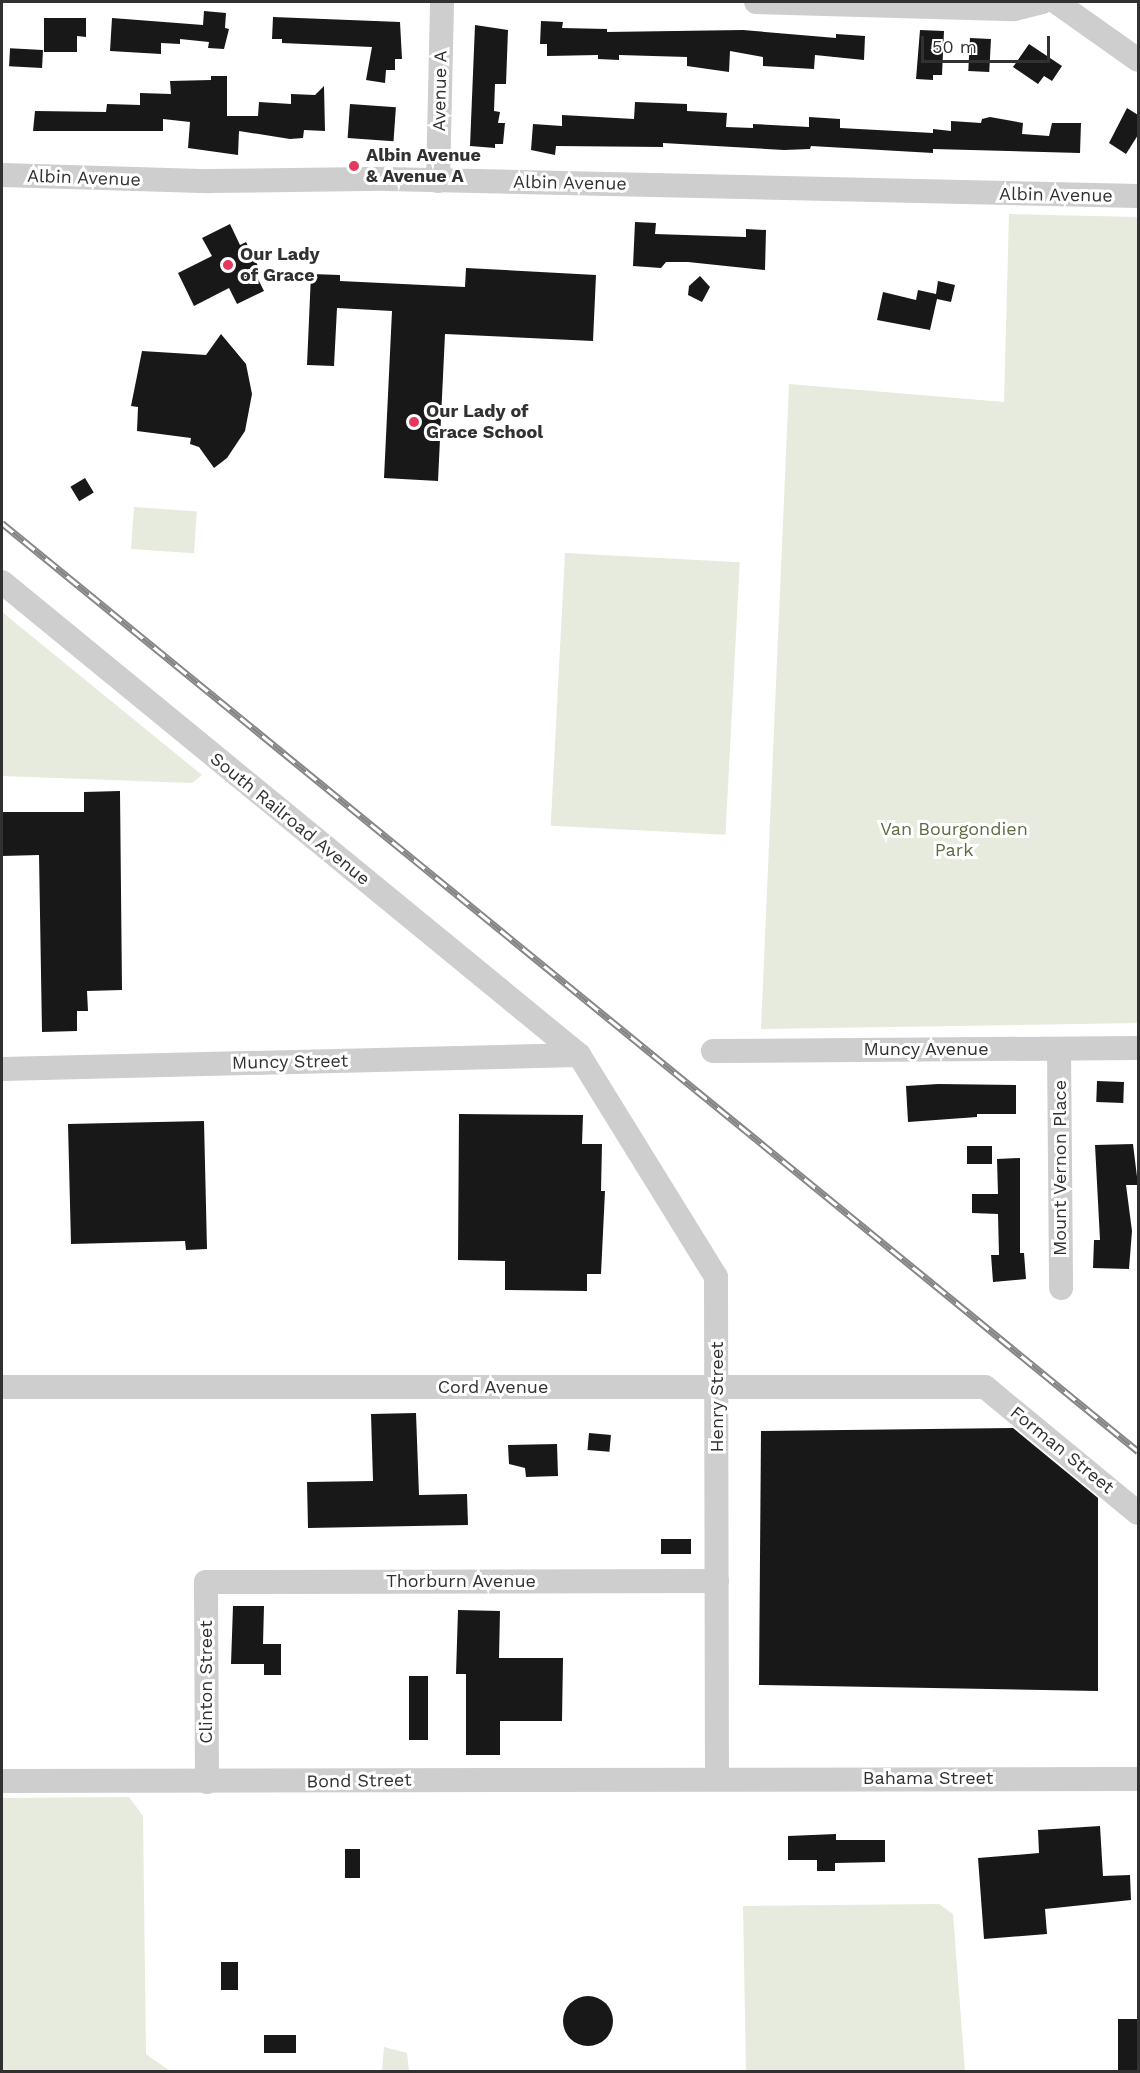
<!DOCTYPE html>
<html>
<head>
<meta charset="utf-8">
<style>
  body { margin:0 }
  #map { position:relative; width:1140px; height:2073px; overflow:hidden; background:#fff; font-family:"Work Sans",sans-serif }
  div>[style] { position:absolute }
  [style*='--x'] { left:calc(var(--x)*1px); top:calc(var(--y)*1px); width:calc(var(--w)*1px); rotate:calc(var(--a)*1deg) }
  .green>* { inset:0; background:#e6ebdd; transform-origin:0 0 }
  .building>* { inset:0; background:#181818; transform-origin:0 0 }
  .round { border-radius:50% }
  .minor>* { height:24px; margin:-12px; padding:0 12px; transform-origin:12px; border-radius:12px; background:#cecece }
  .rail>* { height:7px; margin-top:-3.5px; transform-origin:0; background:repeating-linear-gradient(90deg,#fff 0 14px,#868686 0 28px); box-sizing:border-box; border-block:2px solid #868686 }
  .dots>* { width:16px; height:16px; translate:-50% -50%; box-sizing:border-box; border:3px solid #fff; border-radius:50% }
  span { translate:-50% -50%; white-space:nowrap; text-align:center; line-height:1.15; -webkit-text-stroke:6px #fff; paint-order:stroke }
  .street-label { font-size:18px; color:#313131 }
  .poi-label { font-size:18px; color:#313131; font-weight:700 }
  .left { translate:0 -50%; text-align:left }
  .park-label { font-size:18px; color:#5a6d3e }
  .frame { position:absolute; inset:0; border:3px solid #313131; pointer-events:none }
  .scale { position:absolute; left:921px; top:36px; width:129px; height:27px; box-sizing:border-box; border:3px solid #313131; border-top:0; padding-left:8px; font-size:18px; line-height:21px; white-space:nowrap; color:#313131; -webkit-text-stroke:4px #fff; paint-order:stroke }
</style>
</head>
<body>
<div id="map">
  <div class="green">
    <i style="clip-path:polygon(1009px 214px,1138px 217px,1138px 1023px,761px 1029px,789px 384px,1004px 402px)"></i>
    <i style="left:134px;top:507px;width:63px;height:42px;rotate:4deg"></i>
    <i style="left:565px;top:553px;width:175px;height:273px;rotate:3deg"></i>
    <i style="clip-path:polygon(2px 612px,202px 775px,192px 783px,2px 776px)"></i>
    <i style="clip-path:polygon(129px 1797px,143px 1816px,146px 2054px,170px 2071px,2px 2071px,2px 1798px)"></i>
    <i style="clip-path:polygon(939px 1904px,953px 1914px,965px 2071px,746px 2071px,743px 1906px)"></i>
    <i style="clip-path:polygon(384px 2047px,407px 2053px,409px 2071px,382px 2071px)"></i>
  </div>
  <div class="building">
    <i style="clip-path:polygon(204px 11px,226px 13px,225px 28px,229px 29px,224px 49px,208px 48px,209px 42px,180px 39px,180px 44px,161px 43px,161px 54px,110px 51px,112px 18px,203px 25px)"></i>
    <i style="clip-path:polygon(273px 17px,400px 22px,402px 59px,395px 59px,395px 70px,386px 70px,385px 83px,366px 80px,372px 47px,282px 43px,282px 39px,272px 39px)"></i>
    <i style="clip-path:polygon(44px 18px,86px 18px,86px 37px,77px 36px,77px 52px,44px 52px)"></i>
    <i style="clip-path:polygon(541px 21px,563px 22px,562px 28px,607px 29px,607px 32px,743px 30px,836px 38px,836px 34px,865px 36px,864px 60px,815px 55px,814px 69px,763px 66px,763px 57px,730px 51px,729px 72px,687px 66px,687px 57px,619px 55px,619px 60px,598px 59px,598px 55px,547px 56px,547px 44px,540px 44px)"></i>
    <i style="clip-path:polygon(475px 25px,508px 30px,506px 84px,495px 84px,494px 111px,500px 112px,498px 123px,505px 123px,503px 144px,495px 144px,495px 148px,470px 146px)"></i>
    <i style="clip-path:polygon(920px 30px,944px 31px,942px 75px,933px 75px,933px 80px,916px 79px)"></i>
    <i style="left:970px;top:38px;width:21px;height:33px;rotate:3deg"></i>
    <i style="clip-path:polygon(1029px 44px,1062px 66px,1052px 81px,1044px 76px,1038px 84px,1013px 67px)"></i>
    <i style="left:43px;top:50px;width:18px;height:33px;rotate:93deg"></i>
    <i style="clip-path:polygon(211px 76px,227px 76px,227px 116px,258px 116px,259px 102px,291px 104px,291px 94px,315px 95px,324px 86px,325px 131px,304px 130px,303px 138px,290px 139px,239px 131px,238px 155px,188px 148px,190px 122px,163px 119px,163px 131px,33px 131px,35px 111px,106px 112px,107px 104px,140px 105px,140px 93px,171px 94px,170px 81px,211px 80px)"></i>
    <i style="clip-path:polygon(635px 102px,687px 104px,687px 111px,727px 113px,726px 127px,753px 128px,753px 124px,809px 127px,809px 117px,840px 119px,840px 128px,933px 133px,933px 129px,951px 131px,951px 121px,981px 123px,982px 119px,990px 117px,1023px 123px,1022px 134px,1049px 136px,1052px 123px,1081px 123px,1080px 153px,933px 149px,933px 153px,811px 146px,810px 149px,784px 150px,663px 143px,663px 147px,556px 146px,555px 155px,531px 150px,533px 124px,562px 126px,562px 115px,634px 119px)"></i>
    <i style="left:350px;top:104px;width:46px;height:34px;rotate:4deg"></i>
    <i style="clip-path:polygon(1127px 108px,1138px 115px,1138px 135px,1126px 154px,1109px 143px)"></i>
    <i style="clip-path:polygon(635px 222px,656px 223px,655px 234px,746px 237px,746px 229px,766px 230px,765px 270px,688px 262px,666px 262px,661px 268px,633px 266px)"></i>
    <i style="clip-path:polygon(230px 224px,240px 245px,246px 242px,260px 270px,255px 273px,264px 291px,237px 304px,229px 288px,194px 306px,178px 273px,212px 256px,202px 238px)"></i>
    <i style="clip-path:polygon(466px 268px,596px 275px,593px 341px,445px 334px,438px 481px,384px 478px,392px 311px,337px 308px,334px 366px,307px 365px,311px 274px,340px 275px,340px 281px,465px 287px)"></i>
    <i style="clip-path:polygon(700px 276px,710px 287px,702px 302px,688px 295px,689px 286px)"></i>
    <i style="clip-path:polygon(938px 281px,955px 285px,951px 302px,937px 299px,930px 330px,877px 320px,883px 292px,916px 300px,918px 290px,936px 294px)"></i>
    <i style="clip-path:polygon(221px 334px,246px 364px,252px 394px,245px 431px,227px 458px,214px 468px,199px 447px,190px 444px,191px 438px,137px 431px,138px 407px,131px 406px,142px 351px,206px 355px)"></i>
    <i style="left:85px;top:478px;width:17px;height:17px;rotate:59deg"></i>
    <i style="clip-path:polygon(120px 791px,122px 990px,87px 991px,88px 1011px,77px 1011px,77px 1031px,42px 1032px,39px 855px,2px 856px,2px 812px,84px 812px,84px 792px)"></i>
    <i style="left:1097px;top:1081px;width:27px;height:21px;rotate:2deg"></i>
    <i style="clip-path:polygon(938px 1084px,1016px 1085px,1016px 1114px,977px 1114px,977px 1117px,908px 1122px,906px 1086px)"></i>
    <i style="clip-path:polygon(459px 1114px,583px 1115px,582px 1144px,602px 1144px,601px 1191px,605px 1191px,601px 1274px,587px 1274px,587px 1291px,505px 1290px,505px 1261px,458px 1260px)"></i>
    <i style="clip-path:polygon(204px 1121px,207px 1249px,186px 1250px,185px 1241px,71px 1244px,68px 1124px)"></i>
    <i style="clip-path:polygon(1133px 1144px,1138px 1185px,1126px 1185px,1132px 1231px,1129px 1269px,1093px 1268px,1094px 1240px,1100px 1240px,1095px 1145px)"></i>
    <i style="left:967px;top:1146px;width:25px;height:18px"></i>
    <i style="clip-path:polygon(1020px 1158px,1020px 1253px,1024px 1253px,1026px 1279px,993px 1282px,991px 1255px,999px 1255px,998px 1214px,972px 1213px,972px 1194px,998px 1194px,997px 1159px)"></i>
    <i style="clip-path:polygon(416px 1413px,419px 1495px,467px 1494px,468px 1525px,308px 1528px,307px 1482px,373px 1481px,371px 1414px)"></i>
    <i style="clip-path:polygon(1013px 1428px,1098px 1498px,1098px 1691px,759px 1685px,761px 1431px)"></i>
    <i style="left:589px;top:1433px;width:22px;height:17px;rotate:5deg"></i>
    <i style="clip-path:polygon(557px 1444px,558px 1476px,526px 1477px,525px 1468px,509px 1464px,508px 1445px)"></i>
    <i style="left:661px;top:1539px;width:30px;height:15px"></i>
    <i style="clip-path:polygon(233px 1606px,264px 1606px,263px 1644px,281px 1644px,281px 1675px,264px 1675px,264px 1664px,231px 1664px)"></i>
    <i style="clip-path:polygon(458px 1610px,500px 1611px,499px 1658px,563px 1658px,562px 1721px,500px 1721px,500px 1755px,466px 1755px,466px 1674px,456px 1674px)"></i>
    <i style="left:409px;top:1676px;width:19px;height:64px"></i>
    <i style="clip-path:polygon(1100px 1826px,1103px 1876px,1130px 1875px,1131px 1900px,1045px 1909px,1047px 1934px,984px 1939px,978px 1858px,1039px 1853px,1038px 1830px)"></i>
    <i style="clip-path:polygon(836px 1834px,836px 1840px,885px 1840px,885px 1862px,835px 1863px,835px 1871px,817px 1871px,817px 1860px,788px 1860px,788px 1836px)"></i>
    <i style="left:345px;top:1849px;width:15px;height:29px"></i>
    <i style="left:221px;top:1962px;width:17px;height:28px"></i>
    <i class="round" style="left:563px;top:1996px;width:50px;height:50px"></i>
    <i style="left:1118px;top:2019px;width:20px;height:53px"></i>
    <i style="left:264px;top:2035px;width:32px;height:18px"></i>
  </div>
  <div class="minor">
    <i style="--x:756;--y:2;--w:258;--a:1.6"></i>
    <i style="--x:1014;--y:9;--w:29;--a:-14"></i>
    <i style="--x:1056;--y:2;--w:100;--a:35.3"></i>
    <i style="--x:2;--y:175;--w:208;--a:1.7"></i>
    <i style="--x:210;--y:181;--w:176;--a:-0.7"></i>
    <i style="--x:386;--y:179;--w:752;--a:1.3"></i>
    <i style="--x:438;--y:181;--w:179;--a:-88.7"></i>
    <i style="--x:2;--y:582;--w:746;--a:39.34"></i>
    <i style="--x:579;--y:1055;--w:261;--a:58.3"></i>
    <i style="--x:716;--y:1277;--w:500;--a:89.89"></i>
    <i style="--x:1059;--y:1049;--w:239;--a:89.5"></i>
    <i style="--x:713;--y:1051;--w:425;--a:-0.4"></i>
    <i style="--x:2;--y:1069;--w:577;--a:-1.39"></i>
    <i style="--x:2;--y:1387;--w:983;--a:0"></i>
    <i style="--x:985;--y:1387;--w:198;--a:39.5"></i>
    <i style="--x:2;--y:1781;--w:1136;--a:-0.1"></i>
    <i style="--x:207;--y:1782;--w:200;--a:-90.3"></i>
    <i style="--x:206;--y:1582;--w:511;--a:-0.11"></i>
  </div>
  <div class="rail">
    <i style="--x:2;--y:523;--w:1467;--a:39.25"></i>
  </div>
  <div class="dots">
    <i style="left:354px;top:166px;background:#e3395c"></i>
    <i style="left:228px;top:265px;background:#e3395c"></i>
    <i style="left:414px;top:422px;background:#e3395c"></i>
  </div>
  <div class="street-label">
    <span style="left:440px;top:91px;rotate:-89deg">Avenue A</span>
    <span style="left:84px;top:178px;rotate:2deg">Albin Avenue</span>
    <span style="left:570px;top:183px;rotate:1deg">Albin Avenue</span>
    <span style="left:1056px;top:195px;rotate:1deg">Albin Avenue</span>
    <span style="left:290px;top:819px;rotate:39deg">South Railroad Avenue</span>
    <span style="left:926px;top:1049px">Muncy Avenue</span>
    <span style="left:290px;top:1062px;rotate:-1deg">Muncy Street</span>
    <span style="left:1060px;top:1168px;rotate:-90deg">Mount Vernon Place</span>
    <span style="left:493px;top:1387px">Cord Avenue</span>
    <span style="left:717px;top:1397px;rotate:-90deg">Henry Street</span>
    <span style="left:1062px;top:1450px;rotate:39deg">Forman Street</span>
    <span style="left:461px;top:1581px">Thorburn Avenue</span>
    <span style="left:206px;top:1682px;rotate:-90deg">Clinton Street</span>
    <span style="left:928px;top:1778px">Bahama Street</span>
    <span style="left:359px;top:1781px;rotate:-1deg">Bond Street</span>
  </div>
  <div class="poi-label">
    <span class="left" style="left:366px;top:166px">Albin Avenue<br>&amp; Avenue A</span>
    <span class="left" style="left:240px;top:265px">Our Lady<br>of Grace</span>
    <span class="left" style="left:426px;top:422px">Our Lady of<br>Grace School</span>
  </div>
  <div class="park-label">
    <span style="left:954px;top:840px">Van Bourgondien<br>Park</span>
  </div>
  <div class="frame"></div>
  <div class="scale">50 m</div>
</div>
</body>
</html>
